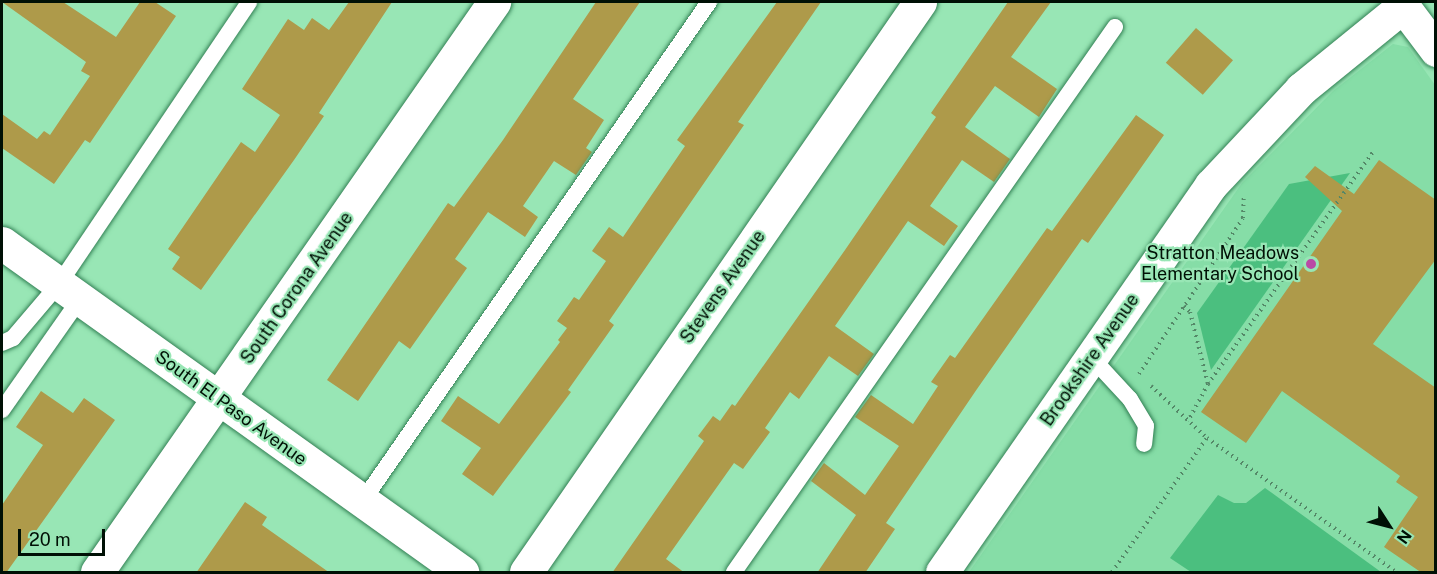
<!DOCTYPE html>
<html>
<head>
<meta charset="utf-8">
<style>
  body { margin:0 }
  #map { position:relative; width:1437px; height:574px; overflow:hidden; background:#98e6b5; font-family:"Public Sans",sans-serif }
  div>[style] { position:absolute }
  [style*='--x'] { left:calc(var(--x)*1px); top:calc(var(--y)*1px); width:calc(var(--w)*1px); rotate:calc(var(--a)*1deg) }
  .built>* { inset:0; background:#86dda7 }
  .green>* { inset:0; background:#4bbf7f }
  .building>* { inset:0; background:#ae9a4a; transform-origin:0 0 }
  .path>* { height:4px; margin-top:-2px; transform-origin:0; background:repeating-linear-gradient(90deg,#548767 0 1.5px,transparent 0 6px) }
  .roads { filter:drop-shadow(0 0 2px #328054) drop-shadow(0 0 2px #328054) }
  .service>* { height:16px; margin:-8px; padding:0 8px; transform-origin:8px; border-radius:8px; background:#fff }
  .minor>* { height:33px; margin:-16.5px; padding:0 16.5px; transform-origin:16.5px; border-radius:16.5px; background:#fff }
  .dots>* { width:16px; height:16px; translate:-50% -50%; box-sizing:border-box; border:3px solid #98e6b5; border-radius:50% }
  span { translate:-50% -50%; white-space:nowrap; text-align:center; line-height:1.15; -webkit-text-stroke:4.5px #98e6b5; paint-order:stroke }
  .poi-label { font-size:18px; color:#001005 }
  .right { translate:-100% -50%; text-align:right }
  .street-label { font-size:18px; color:#001005 }
  .frame { position:absolute; inset:0; border:3px solid #001005; pointer-events:none }
  .north { position:absolute; left:1359px; top:496px; width:60px; height:60px; -webkit-text-stroke:4px #98e6b5; paint-order:stroke; rotate:126deg; font-size:16px; font-weight:700; line-height:24px; text-align:center; color:#001005 }
  .north::after { content:''; display:block; margin:auto; width:21px; height:27px; background:#001005; clip-path:polygon(50% 0,100% 100%,50% 72%,0 100%) }
  .scale { position:absolute; left:18px; top:529px; width:87px; height:27px; box-sizing:border-box; border:3px solid #001005; border-top:0; padding-left:8px; font-size:18px; line-height:21px; white-space:nowrap; color:#001005; -webkit-text-stroke:4px #98e6b5; paint-order:stroke }
</style>
</head>
<body>
<div id="map">
  <div class="built">
    <i style="clip-path:polygon(1393px 44px,1408px 47px,1435px 85px,1435px 572px,969px 572px,1242px 183px,1333px 91px)"></i>
  </div>
  <div class="green">
    <i style="clip-path:polygon(1350px 173px,1211px 370px,1197px 313px,1289px 184px)"></i>
    <i style="clip-path:polygon(1265px 488px,1381px 572px,1191px 572px,1170px 558px,1218px 495px,1234px 503px,1246px 503px)"></i>
  </div>
  <div class="building">
    <i style="clip-path:polygon(2px 2px,63px 2px,116px 37px,140px 2px,155px 2px,176px 16px,90px 143px,85px 140px,54px 184px,2px 148px,2px 114px,37px 139px,44px 131px,50px 135px,90px 76px,81px 71px,86px 62px)"></i>
    <i style="clip-path:polygon(349px 2px,392px 2px,319px 113px,324px 116px,294px 160px,201px 290px,172px 269px,180px 257px,168px 249px,241px 142px,255px 152px,280px 115px,242px 89px,288px 19px,304px 30px,312px 18px,329px 30px)"></i>
    <i style="clip-path:polygon(596px 2px,640px 2px,573px 99px,604px 120px,586px 148px,592px 152px,576px 175px,554px 161px,523px 206px,538px 217px,525px 237px,488px 212px,455px 259px,467px 268px,410px 349px,399px 341px,358px 401px,327px 380px,448px 203px,454px 207px,503px 140px)"></i>
    <i style="clip-path:polygon(777px 2px,821px 2px,738px 122px,744px 125px,609px 321px,614px 325px,568px 390px,571px 392px,493px 496px,462px 474px,481px 448px,441px 421px,458px 396px,499px 424px,560px 342px,558px 340px,567px 328px,557px 321px,574px 297px,579px 300px,606px 261px,592px 251px,609px 227px,623px 237px,685px 146px,677px 140px)"></i>
    <i style="clip-path:polygon(1008px 2px,1051px 2px,1011px 57px,1057px 89px,1039px 117px,995px 86px,965px 127px,1010px 159px,994px 182px,962px 160px,930px 206px,958px 226px,944px 246px,908px 221px,835px 326px,874px 354px,858px 376px,829px 356px,799px 399px,790px 392px,765px 428px,770px 432px,743px 469px,734px 463px,666px 559px,685px 573px,612px 573px,704px 441px,698px 436px,713px 416px,720px 421px,732px 404px,735px 406px,845px 250px,936px 117px,931px 113px)"></i>
    <i style="left:1196px;top:28px;width:49px;height:46px;rotate:41deg"></i>
    <i style="clip-path:polygon(1136px 115px,1164px 135px,1088px 243px,1082px 239px,977px 389px,886px 523px,895px 529px,865px 573px,817px 573px,856px 515px,811px 481px,824px 463px,865px 495px,899px 446px,855px 417px,871px 395px,913px 424px,938px 386px,931px 382px,950px 355px,955px 358px,1047px 228px,1052px 231px)"></i>
    <i style="clip-path:polygon(1379px 160px,1436px 200px,1436px 259px,1373px 344px,1436px 388px,1436px 573px,1422px 573px,1384px 547px,1418px 497px,1396px 482px,1400px 476px,1282px 391px,1246px 443px,1201px 412px,1342px 211px,1305px 177px,1315px 166px,1354px 194px)"></i>
    <i style="clip-path:polygon(41px 391px,73px 413px,84px 398px,115px 420px,6px 573px,2px 573px,2px 505px,43px 445px,16px 427px)"></i>
    <i style="clip-path:polygon(245px 502px,267px 517px,262px 525px,330px 573px,196px 573px)"></i>
  </div>
  <div class="path">
    <i style="--x:1184;--y:306;--w:8;--a:45"></i>
    <i style="--x:1190;--y:312;--w:74;--a:76"></i>
    <i style="--x:1208;--y:384;--w:42;--a:118.4"></i>
    <i style="--x:1139;--y:374;--w:187;--a:-56.3"></i>
    <i style="--x:1243;--y:218;--w:23;--a:-88"></i>
    <i style="--x:1208;--y:384;--w:287;--a:-54.6"></i>
    <i style="--x:1151;--y:386;--w:76;--a:42.9"></i>
    <i style="--x:1207;--y:438;--w:232;--a:35.3"></i>
    <i style="--x:1112;--y:572;--w:164;--a:-54.7"></i>
  </div>
  <div class="roads">
    <div class="service">
      <i style="--x:2;--y:343;--w:12;--a:-24"></i>
      <i style="--x:13;--y:338;--w:71;--a:-49.6"></i>
      <i style="--x:59;--y:284;--w:340;--a:-56"></i>
      <i style="--x:1092;--y:358;--w:56;--a:47.2"></i>
      <i style="--x:1130;--y:399;--w:31;--a:59"></i>
      <i style="--x:1146;--y:426;--w:18;--a:96"></i>
      <i style="--x:2;--y:410;--w:136;--a:-54.9"></i>
      <i style="--x:362;--y:502;--w:609;--a:-55.24"></i>
      <i style="--x:734;--y:572;--w:665;--a:-55.04"></i>
    </div>
    <div class="minor">
      <i style="--x:1400;--y:2;--w:60;--a:53.1"></i>
      <i style="--x:2;--y:243;--w:566;--a:35.57"></i>
      <i style="--x:97;--y:572;--w:695;--a:-55.14"></i>
      <i style="--x:526;--y:572;--w:693;--a:-55.35"></i>
      <i style="--x:942;--y:572;--w:471;--a:-55.2"></i>
      <i style="--x:1211;--y:185;--w:132;--a:-46.8"></i>
      <i style="--x:1301;--y:89;--w:132;--a:-39.1"></i>
    </div>
  </div>
  <div class="dots">
    <i style="left:1311px;top:264px;background:#ba49a5"></i>
  </div>
  <div class="poi-label">
    <span class="right" style="left:1299px;top:264px">Stratton Meadows<br>Elementary School</span>
  </div>
  <div class="street-label">
    <span style="left:723px;top:287px;rotate:-55deg">Stevens Avenue</span>
    <span style="left:297px;top:288px;rotate:-55deg">South Corona Avenue</span>
    <span style="left:1090px;top:360px;rotate:-55deg">Brookshire Avenue</span>
    <span style="left:231px;top:408px;rotate:36deg">South El Paso Avenue</span>
  </div>
  <div class="frame"></div>
  <div class="north">N</div>
  <div class="scale">20 m</div>
</div>
</body>
</html>
